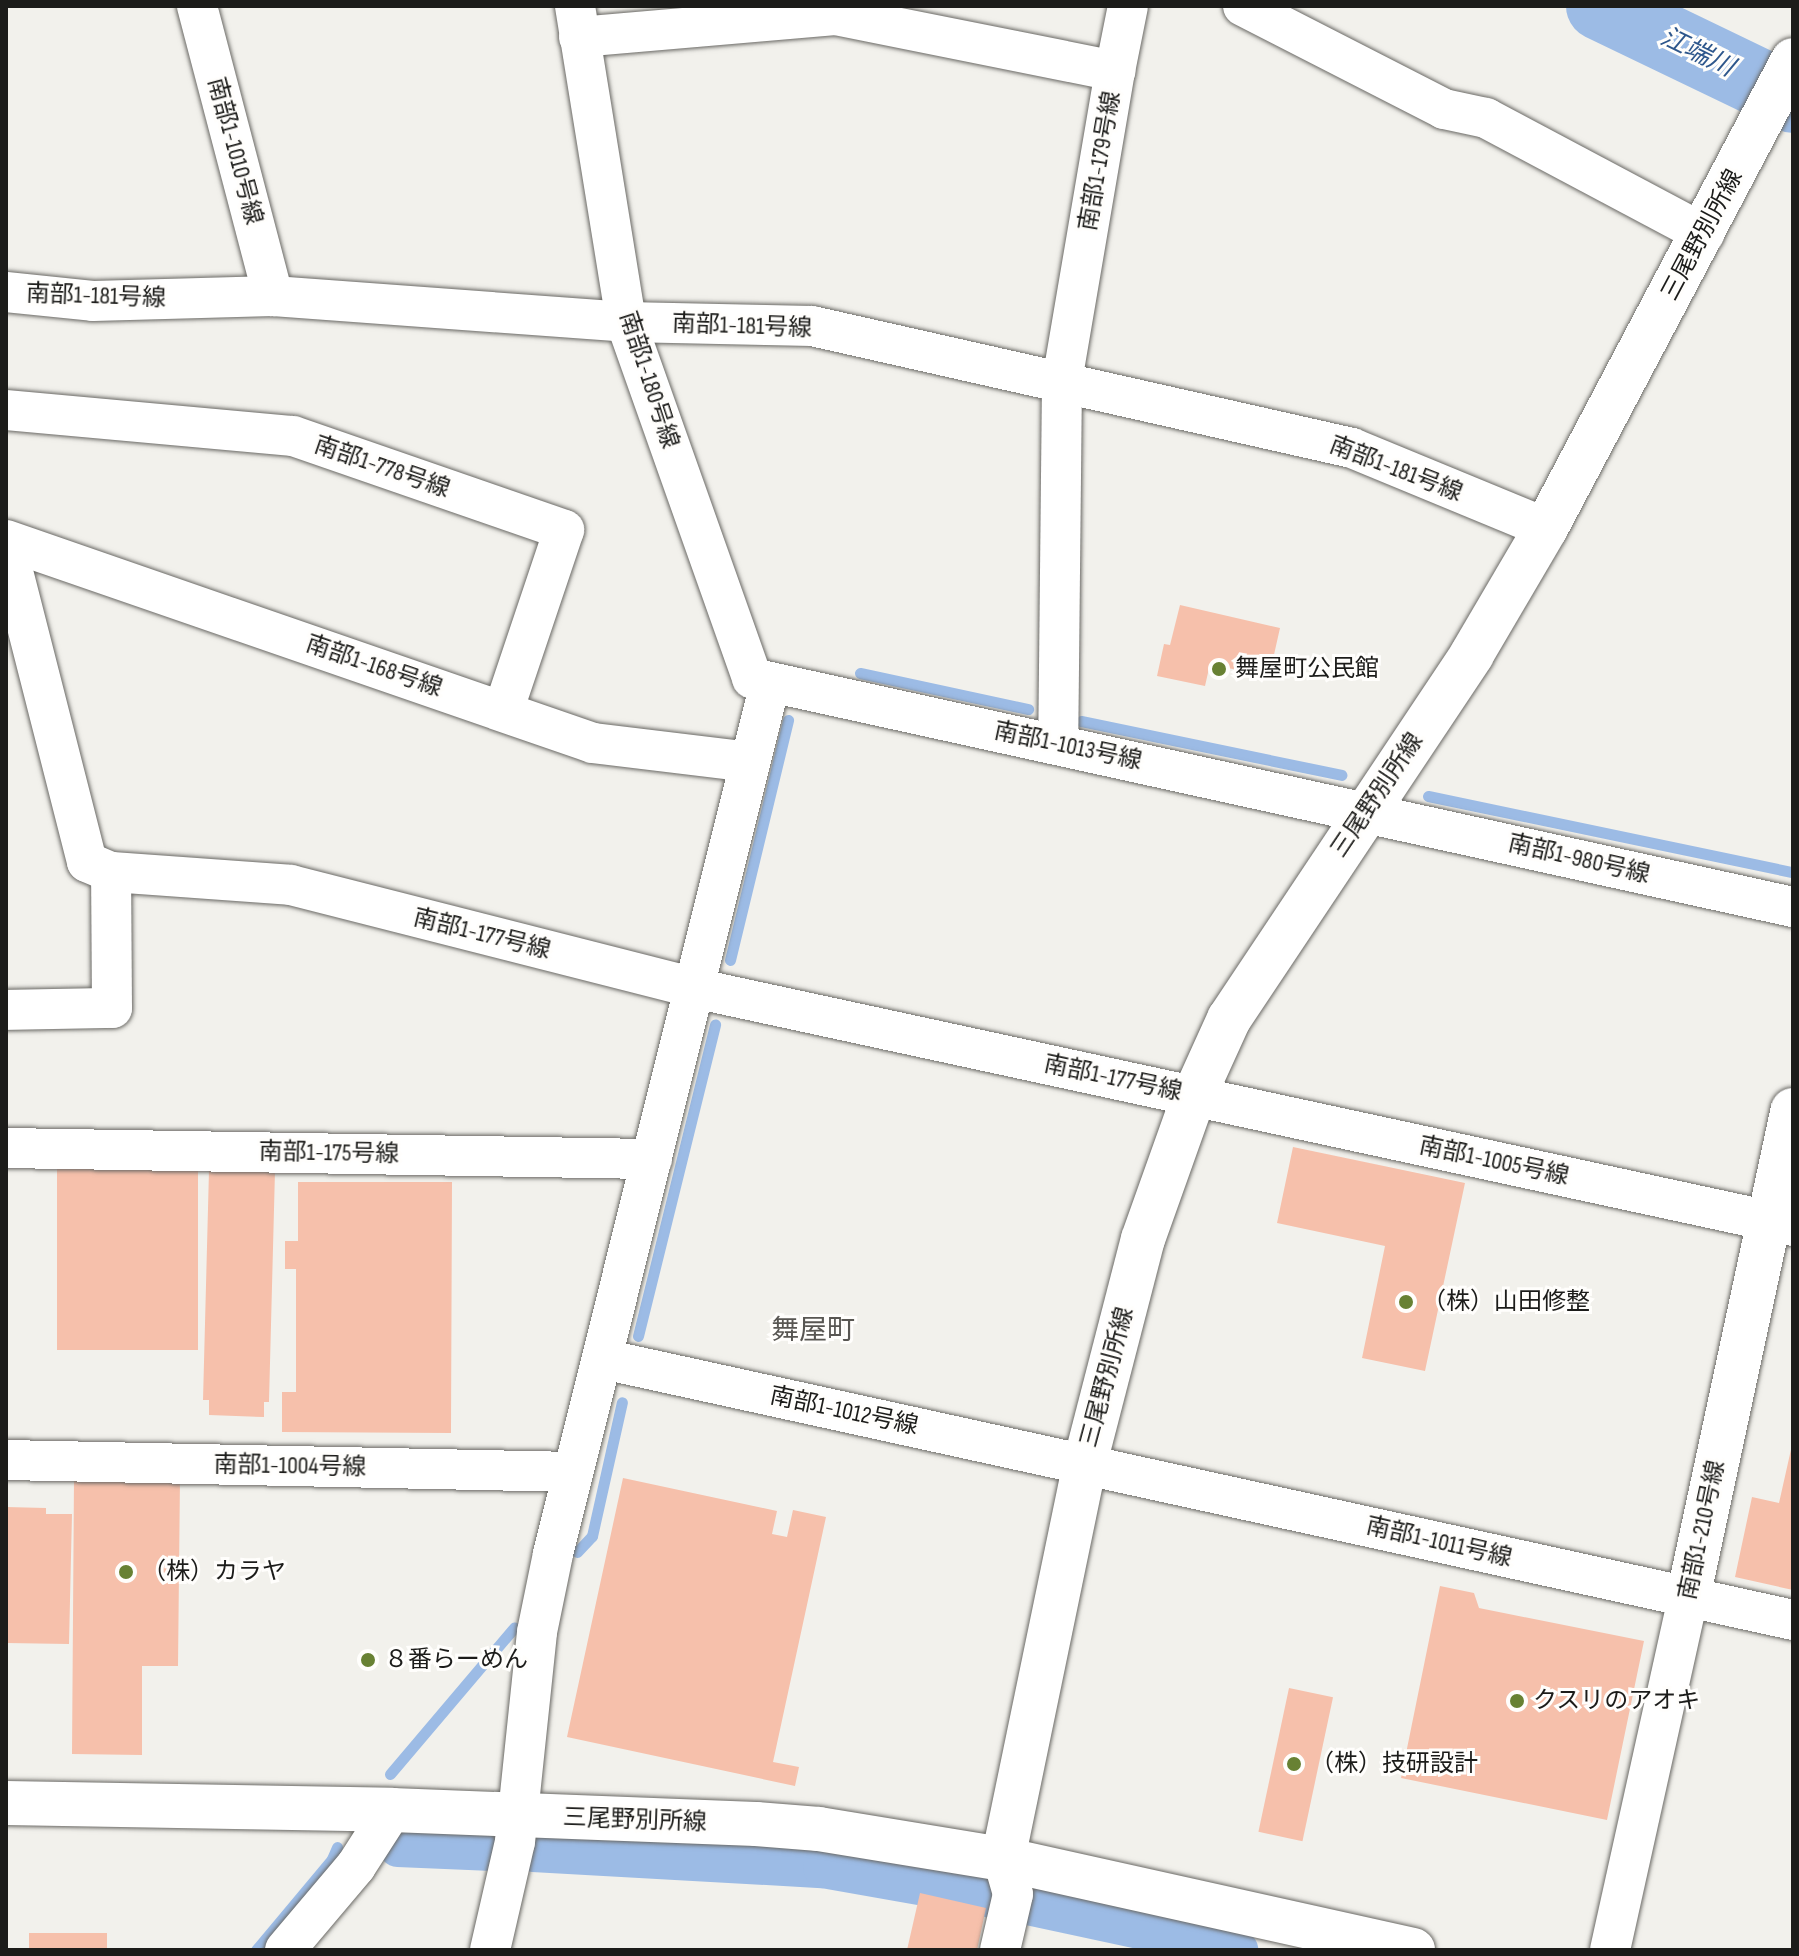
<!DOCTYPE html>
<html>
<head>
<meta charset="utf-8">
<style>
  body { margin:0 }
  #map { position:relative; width:1799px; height:1956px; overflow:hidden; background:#f2f1ec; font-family:"Sofia Sans Condensed","Noto Sans JP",sans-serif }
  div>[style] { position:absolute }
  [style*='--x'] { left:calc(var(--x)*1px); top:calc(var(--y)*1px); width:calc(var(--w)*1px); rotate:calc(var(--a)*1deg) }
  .stream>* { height:11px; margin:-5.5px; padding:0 5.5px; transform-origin:5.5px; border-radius:5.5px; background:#9cbbe5 }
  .canal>* { height:40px; margin:-20px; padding:0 20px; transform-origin:20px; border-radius:20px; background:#9cbbe5 }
  .river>* { height:68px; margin:-34px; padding:0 34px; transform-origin:34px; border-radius:34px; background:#9cbbe5 }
  .building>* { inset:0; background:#f6c0ab; transform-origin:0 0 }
  .roads { filter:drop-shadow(0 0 2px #6a6965) drop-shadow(0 0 2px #6a6965) }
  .minor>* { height:40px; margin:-20px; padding:0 20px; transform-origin:20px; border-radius:20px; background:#fff }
  .tertiary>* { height:44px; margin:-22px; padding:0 22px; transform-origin:22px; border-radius:22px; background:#fff }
  .secondary>* { height:44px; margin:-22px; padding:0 22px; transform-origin:22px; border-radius:22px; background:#fff }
  .dots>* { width:22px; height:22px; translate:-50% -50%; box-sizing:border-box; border:4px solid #fffefc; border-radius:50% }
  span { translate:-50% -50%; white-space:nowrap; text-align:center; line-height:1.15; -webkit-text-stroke:6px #fffefc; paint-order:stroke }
  .street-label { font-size:24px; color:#1c1c1a }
  .poi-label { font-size:24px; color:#1c1c1a }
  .left { translate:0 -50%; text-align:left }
  .water-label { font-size:26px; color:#2e578c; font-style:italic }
  .quarter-label { font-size:28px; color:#585652 }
  .frame { position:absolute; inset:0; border:8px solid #1c1c1a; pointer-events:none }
</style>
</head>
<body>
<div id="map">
  <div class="stream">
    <i style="--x:860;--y:673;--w:172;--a:12.1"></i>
    <i style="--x:1081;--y:721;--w:266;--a:11.7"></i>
    <i style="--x:1428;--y:796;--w:373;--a:11.8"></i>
    <i style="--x:730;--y:960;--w:247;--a:-76.4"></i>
    <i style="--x:638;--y:1336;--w:321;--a:-76.1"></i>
    <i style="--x:577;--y:1552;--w:22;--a:-47"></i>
    <i style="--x:592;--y:1536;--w:137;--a:-77.4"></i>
    <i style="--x:390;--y:1774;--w:192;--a:-49.7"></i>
    <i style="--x:256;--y:1950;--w:119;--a:-50.1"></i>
    <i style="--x:332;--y:1859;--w:13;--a:-67"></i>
  </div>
  <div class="canal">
    <i style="--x:398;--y:1847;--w:95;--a:2.4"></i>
    <i style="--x:533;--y:1852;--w:290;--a:3.2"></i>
    <i style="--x:823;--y:1868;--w:174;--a:10"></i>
    <i style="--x:1032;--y:1906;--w:211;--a:12.1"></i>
  </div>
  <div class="river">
    <i style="--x:1600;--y:6;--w:214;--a:25.7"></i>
  </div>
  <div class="building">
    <i style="clip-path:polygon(1180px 605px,1280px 628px,1269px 677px,1210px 664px,1205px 686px,1157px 676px,1164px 644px,1170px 645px)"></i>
    <i style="clip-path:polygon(1293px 1147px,1465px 1183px,1425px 1371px,1362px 1358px,1385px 1246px,1277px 1223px)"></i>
    <i style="left:57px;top:1168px;width:141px;height:182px"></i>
    <i style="clip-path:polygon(209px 1170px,275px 1171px,269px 1402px,264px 1402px,264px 1417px,209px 1415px,209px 1400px,203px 1400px)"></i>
    <i style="clip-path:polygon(298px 1182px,452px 1182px,451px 1433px,282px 1432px,282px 1392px,296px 1392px,296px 1269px,285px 1269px,285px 1241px,298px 1241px)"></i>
    <i style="clip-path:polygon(1792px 1445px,1793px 1445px,1793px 1590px,1735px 1577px,1752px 1497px,1779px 1503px)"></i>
    <i style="clip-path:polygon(74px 1478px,180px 1479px,178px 1666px,142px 1666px,142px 1755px,72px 1754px)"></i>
    <i style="clip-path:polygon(623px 1478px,777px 1511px,772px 1534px,787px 1537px,793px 1510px,826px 1517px,773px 1762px,799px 1767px,795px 1786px,567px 1737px)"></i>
    <i style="clip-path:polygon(6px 1507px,46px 1508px,46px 1514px,72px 1514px,69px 1644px,6px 1643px)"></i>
    <i style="clip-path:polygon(1440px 1586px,1474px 1593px,1479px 1608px,1644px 1641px,1607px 1820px,1401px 1778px)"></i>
    <i style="left:1289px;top:1688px;width:45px;height:147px;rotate:12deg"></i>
    <i style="clip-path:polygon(920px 1893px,986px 1908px,977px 1950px,907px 1950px)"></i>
    <i style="left:107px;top:1933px;width:17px;height:78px;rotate:90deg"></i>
  </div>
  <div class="roads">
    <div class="minor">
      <i style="--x:197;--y:6;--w:300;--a:75.3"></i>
      <i style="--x:575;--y:6;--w:320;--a:80.8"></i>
      <i style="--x:626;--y:322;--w:378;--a:70.5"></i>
      <i style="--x:752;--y:678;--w:1066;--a:12.41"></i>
      <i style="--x:1243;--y:6;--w:226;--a:27.1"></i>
      <i style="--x:1444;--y:109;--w:43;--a:12.1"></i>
      <i style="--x:1486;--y:118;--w:247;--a:28"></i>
      <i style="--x:579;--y:37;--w:257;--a:-4.9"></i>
      <i style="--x:835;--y:15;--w:286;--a:11.3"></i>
      <i style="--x:1115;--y:71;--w:314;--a:99.7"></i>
      <i style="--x:1062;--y:381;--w:362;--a:90.6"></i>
      <i style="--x:1115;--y:71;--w:66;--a:-78.7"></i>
      <i style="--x:6;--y:292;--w:87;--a:5.9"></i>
      <i style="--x:93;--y:301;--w:180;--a:-1.6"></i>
      <i style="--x:273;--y:296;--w:354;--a:4.2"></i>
      <i style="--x:626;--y:322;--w:186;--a:1.2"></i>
      <i style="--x:812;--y:326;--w:554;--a:12.73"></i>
      <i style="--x:1352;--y:448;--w:210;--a:22.4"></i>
      <i style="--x:6;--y:410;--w:288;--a:5.2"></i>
      <i style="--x:293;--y:436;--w:287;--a:19.1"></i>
      <i style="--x:564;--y:530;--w:191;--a:108.6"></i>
      <i style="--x:6;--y:540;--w:621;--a:19.08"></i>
      <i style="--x:593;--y:743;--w:158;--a:6.9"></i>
      <i style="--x:6;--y:544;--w:328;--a:75.7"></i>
      <i style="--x:87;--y:862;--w:26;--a:23"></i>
      <i style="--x:111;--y:872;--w:180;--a:4.1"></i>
      <i style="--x:291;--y:885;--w:416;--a:14.3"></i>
      <i style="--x:694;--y:988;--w:1124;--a:12.22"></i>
      <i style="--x:6;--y:1010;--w:106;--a:-1.1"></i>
      <i style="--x:112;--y:1008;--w:136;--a:-90.4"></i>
      <i style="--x:6;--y:1148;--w:646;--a:0.98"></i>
      <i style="--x:603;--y:1359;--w:1218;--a:12.37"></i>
      <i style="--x:6;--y:1460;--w:567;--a:1.21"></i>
      <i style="--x:285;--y:1950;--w:110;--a:-49.8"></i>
      <i style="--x:356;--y:1866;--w:67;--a:-57.3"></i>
      <i style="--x:490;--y:1950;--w:111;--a:-77"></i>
      <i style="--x:515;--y:1842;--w:211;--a:-84"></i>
      <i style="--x:537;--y:1632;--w:80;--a:-78.4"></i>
      <i style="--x:553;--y:1554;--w:898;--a:-76.01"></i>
      <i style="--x:1000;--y:1950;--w:57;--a:-76.9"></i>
      <i style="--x:1013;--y:1894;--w:36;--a:-106"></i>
      <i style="--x:1610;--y:1950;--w:361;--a:-77.5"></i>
    </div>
    <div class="tertiary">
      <i style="--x:1688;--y:1598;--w:499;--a:-77.9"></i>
      <i style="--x:1003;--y:1859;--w:420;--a:12.5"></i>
    </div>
    <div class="secondary">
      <i style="--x:6;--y:1803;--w:386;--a:1"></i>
      <i style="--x:392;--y:1810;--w:364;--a:2.2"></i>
      <i style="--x:756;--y:1824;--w:63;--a:4.5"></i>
      <i style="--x:819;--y:1829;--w:186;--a:9.3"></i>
      <i style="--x:1003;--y:1859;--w:404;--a:-78.3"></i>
      <i style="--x:1085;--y:1463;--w:231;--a:-75.5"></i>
      <i style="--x:1143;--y:1239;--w:152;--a:-70.4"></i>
      <i style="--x:1194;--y:1096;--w:85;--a:-65.6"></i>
      <i style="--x:1229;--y:1019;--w:438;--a:-56.3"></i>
      <i style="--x:1472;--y:654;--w:146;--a:-59.6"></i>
      <i style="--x:1546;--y:528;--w:529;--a:-62.18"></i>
    </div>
  </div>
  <div class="dots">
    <i style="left:1219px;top:669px;background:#688133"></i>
    <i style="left:1406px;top:1302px;background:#688133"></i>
    <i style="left:126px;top:1572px;background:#688133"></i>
    <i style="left:368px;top:1660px;background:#688133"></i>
    <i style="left:1517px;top:1701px;background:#688133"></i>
    <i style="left:1294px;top:1764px;background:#688133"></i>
  </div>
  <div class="street-label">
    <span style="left:235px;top:151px;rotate:75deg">南部1-1010号線</span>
    <span style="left:1100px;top:161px;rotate:-80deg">南部1-179号線</span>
    <span style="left:1702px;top:235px;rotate:-62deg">三尾野別所線</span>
    <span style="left:96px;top:296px;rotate:2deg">南部1-181号線</span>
    <span style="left:742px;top:326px;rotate:2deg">南部1-181号線</span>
    <span style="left:649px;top:380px;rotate:72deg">南部1-180号線</span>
    <span style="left:382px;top:467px;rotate:19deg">南部1-778号線</span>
    <span style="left:1396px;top:469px;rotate:21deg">南部1-181号線</span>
    <span style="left:374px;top:666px;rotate:19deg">南部1-168号線</span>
    <span style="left:1068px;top:746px;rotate:12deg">南部1-1013号線</span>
    <span style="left:1377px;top:795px;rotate:-56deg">三尾野別所線</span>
    <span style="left:1579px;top:859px;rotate:13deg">南部1-980号線</span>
    <span style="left:482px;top:934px;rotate:14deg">南部1-177号線</span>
    <span style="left:1113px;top:1078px;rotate:12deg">南部1-177号線</span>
    <span style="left:329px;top:1153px;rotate:1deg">南部1-175号線</span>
    <span style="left:1494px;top:1161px;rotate:12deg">南部1-1005号線</span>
    <span style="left:1107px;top:1377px;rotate:-75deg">三尾野別所線</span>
    <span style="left:844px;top:1411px;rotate:12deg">南部1-1012号線</span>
    <span style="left:290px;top:1466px;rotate:1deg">南部1-1004号線</span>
    <span style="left:1702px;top:1530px;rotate:-78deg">南部1-210号線</span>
    <span style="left:1439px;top:1542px;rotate:13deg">南部1-1011号線</span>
    <span style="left:635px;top:1820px;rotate:2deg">三尾野別所線</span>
  </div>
  <div class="poi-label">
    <span class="left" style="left:1235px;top:669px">舞屋町公民館</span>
    <span class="left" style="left:1422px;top:1302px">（株）山田修整</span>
    <span class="left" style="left:142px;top:1572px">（株）カラヤ</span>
    <span class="left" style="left:384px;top:1660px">８番らーめん</span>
    <span class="left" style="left:1533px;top:1701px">クスリのアオキ</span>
    <span class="left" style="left:1310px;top:1764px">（株）技研設計</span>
  </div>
  <div class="water-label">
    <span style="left:1697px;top:53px;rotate:26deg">江端川</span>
  </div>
  <div class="quarter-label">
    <span style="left:813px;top:1331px">舞屋町</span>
  </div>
  <div class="frame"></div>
</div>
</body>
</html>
